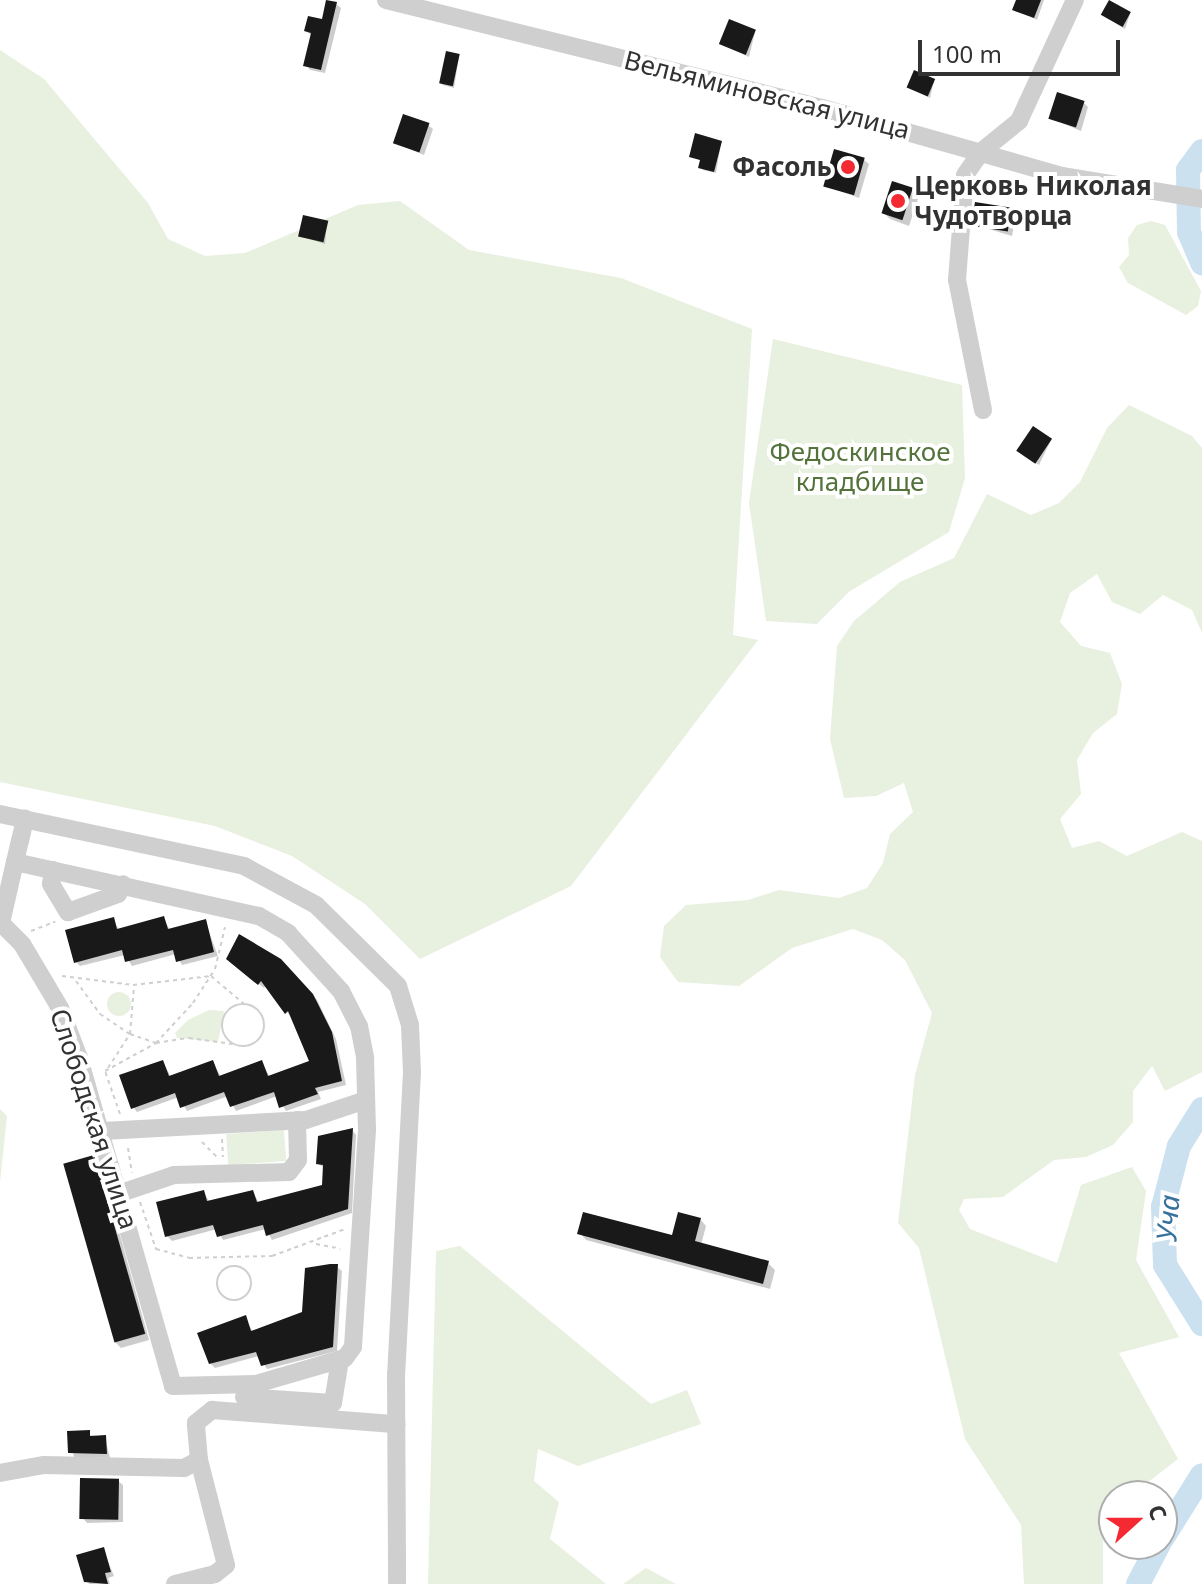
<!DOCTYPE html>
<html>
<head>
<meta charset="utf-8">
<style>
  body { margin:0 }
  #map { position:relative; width:1202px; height:1584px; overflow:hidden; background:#fff; font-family:"Noto Sans",sans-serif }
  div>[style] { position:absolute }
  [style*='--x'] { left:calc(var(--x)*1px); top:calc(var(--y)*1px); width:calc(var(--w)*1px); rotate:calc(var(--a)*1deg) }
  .green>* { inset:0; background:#e8f0e0; transform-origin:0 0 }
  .round { border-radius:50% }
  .shadow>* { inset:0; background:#0003 }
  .river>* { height:24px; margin:-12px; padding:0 12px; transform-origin:12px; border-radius:12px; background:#cbe1f0 }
  .building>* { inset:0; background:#191919; transform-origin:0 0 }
  .path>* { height:2px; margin-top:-1px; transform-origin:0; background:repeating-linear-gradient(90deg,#cfcfcf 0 4px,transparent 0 8px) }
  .path>.ring { margin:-1px; padding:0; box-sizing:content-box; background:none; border:2px solid #cfcfcf; border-radius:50% }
  .minor>* { height:18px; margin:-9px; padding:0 9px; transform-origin:9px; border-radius:9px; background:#cfcfcf }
  .dots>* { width:22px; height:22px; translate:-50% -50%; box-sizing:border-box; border:4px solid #fff; border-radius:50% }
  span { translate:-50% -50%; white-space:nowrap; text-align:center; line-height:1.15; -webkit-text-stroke:8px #fff; paint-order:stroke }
  .street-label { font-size:26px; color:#323232 }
  .poi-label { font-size:26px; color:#323232; font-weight:700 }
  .right { translate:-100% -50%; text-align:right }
  .left { translate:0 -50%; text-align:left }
  .park-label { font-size:26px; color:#53733b }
  .water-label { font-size:28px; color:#37729d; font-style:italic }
  .north { position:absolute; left:1098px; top:1480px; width:80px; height:80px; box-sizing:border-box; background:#fff; border:2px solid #adadad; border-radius:50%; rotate:69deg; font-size:22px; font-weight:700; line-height:32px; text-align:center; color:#323232 }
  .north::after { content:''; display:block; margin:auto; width:28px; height:36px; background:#f42932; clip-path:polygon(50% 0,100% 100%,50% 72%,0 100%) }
  .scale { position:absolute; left:918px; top:40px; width:202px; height:36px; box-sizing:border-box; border:4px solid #323232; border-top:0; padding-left:10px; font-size:24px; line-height:28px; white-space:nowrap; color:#323232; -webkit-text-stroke:6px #fff; paint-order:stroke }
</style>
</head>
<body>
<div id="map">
  <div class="green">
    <i style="clip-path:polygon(0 50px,44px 79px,148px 203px,168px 239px,205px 256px,245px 253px,358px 205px,400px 201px,469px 250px,621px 278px,752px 329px,733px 635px,758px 640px,571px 886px,420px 959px,365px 904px,292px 856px,215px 826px,0 782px)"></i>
    <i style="clip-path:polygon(1151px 221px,1165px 225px,1201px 291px,1198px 306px,1186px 315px,1128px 283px,1119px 267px,1129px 255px,1128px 238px,1137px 225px)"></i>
    <i style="clip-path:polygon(773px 339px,962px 385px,965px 478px,949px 532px,850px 591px,817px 624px,766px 621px,749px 503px)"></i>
    <i style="clip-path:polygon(1129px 405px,1192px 436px,1202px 448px,1202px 633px,1192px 610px,1163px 595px,1140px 614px,1112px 602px,1097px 574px,1070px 593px,1060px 622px,1081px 646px,1110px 653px,1122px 684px,1117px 714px,1093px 733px,1077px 760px,1081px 794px,1060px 819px,1072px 848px,1099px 841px,1127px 856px,1182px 832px,1202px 841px,1202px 1072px,1165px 1091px,1152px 1066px,1133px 1091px,1133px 1122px,1113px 1145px,1086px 1157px,1054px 1160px,1003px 1197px,964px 1199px,959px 1210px,970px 1229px,1057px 1263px,1081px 1185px,1132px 1167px,1146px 1191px,1136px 1260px,1179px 1337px,1119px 1353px,1178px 1459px,1130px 1496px,1114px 1496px,1114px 1508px,1103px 1517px,1103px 1584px,1024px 1584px,1021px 1525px,965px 1439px,919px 1248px,898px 1223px,915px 1075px,932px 1013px,905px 960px,882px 940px,853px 929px,792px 948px,739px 986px,678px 982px,660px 957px,664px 926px,686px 905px,748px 900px,779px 890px,839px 898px,867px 888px,883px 863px,890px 834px,913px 812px,904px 783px,876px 796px,844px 798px,830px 739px,837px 646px,854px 621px,900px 582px,954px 558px,987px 494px,1031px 515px,1059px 503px,1080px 482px,1107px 428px)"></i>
    <i class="round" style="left:107px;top:992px;width:24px;height:24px"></i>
    <i style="clip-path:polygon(209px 1010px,224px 1011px,218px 1042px,177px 1038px,175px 1033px,188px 1020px)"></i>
    <i style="clip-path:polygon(0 1109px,7px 1116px,0 1182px)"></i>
    <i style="left:284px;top:1130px;width:31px;height:58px;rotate:86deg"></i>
    <i style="clip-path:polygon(460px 1246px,651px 1404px,687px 1390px,701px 1424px,578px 1466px,538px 1449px,534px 1481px,559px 1502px,550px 1539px,606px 1584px,428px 1584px,436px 1251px)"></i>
    <i style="clip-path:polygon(646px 1568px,676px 1584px,623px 1584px)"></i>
  </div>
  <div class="shadow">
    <i style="clip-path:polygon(1018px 0,1044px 0,1037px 20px,1015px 9px)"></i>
    <i style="clip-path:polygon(336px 4px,341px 8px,325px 73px,310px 70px,306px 65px,311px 35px,306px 31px,323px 22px)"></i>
    <i style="clip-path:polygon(1130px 14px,1125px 29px,1105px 17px)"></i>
    <i style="clip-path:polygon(755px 32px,749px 57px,721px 44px)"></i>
    <i style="clip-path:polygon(459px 56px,454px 88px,443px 85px,440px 83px)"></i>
    <i style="clip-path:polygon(934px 81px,930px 98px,909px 87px)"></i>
    <i style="clip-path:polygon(1084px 103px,1088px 107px,1081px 131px,1050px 118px)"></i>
    <i style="clip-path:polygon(428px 125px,433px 129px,424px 155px,396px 143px)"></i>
    <i style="clip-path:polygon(721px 143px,716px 173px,703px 170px,702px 161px,691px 156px)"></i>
    <i style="clip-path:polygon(864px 160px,869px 164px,859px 198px,826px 186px)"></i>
    <i style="clip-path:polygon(912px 190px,919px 196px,909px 226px,890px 219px,884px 213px)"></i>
    <i style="clip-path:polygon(1011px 210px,1016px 215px,1012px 236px,975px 225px)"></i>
    <i style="clip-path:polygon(327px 222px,325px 244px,300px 236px)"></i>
    <i style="clip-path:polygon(1051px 440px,1039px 465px,1021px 453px)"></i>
    <i style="clip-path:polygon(113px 919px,119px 930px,164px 919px,170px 930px,205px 921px,218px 956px,182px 965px,176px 954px,132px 966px,125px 955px,80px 966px,76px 962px)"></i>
    <i style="clip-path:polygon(280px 960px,317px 1000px,336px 1039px,346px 1085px,318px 1092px,321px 1099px,286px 1111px,277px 1096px,236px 1111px,228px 1096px,187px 1111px,179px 1097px,137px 1112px,133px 1107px,163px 1062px,171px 1077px,213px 1062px,221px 1077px,262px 1063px,270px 1077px,312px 1062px,291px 1017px,266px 985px,264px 988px,233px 963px)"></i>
    <i style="clip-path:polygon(352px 1130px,356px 1135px,352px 1213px,272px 1240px,266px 1229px,223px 1240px,217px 1229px,172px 1241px,167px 1236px,204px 1192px,210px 1203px,253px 1192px,259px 1203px,324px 1187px,325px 1168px,318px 1164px)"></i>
    <i style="clip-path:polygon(93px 1157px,100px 1163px,149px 1340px,121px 1348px,115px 1342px)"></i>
    <i style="clip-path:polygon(700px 1219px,706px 1226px,701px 1245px,768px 1263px,775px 1270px,770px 1289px,586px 1240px,580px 1233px,673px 1238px)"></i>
    <i style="clip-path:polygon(337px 1267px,342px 1271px,337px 1351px,267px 1369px,259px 1356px,215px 1368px,210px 1363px,245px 1318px,253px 1332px,304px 1314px)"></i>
    <i style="clip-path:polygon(69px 1433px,105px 1437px,110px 1458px,74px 1457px)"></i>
    <i style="clip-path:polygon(118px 1481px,123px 1485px,123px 1522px,87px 1523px,83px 1518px)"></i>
    <i style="clip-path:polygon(103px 1549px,114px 1576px,108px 1578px,110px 1584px,89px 1584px,79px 1556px)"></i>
  </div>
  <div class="river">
    <i style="--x:1202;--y:151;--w:24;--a:126"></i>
    <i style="--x:1188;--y:170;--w:62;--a:89.1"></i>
    <i style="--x:1189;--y:232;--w:34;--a:67"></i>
    <i style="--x:1202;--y:1109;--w:44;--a:121.9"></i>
    <i style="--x:1179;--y:1146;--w:63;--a:104.7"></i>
    <i style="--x:1163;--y:1207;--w:58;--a:88"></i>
    <i style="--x:1165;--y:1265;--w:70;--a:57.9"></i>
    <i style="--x:1162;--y:1539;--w:75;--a:-58"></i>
    <i style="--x:1138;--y:1584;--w:45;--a:-62.3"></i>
  </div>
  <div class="building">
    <i style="clip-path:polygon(326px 0,337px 2px,321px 70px,303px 66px,311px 33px,304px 31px,308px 16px,322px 19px)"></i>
    <i style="clip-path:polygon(1016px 0,1041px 0,1034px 18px,1012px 10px)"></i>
    <i style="left:1109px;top:0;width:25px;height:17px;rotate:29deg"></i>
    <i style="left:729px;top:19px;width:29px;height:27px;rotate:22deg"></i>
    <i style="left:446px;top:51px;width:14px;height:33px;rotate:12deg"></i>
    <i style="left:914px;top:70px;width:23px;height:19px;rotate:23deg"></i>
    <i style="left:1057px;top:92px;width:29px;height:28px;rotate:18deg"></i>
    <i style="left:403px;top:114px;width:28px;height:31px;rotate:19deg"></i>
    <i style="clip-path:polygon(695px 133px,722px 141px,714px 172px,698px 168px,700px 160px,689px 157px)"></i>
    <i style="left:834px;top:149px;width:32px;height:39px;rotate:16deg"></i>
    <i style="left:892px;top:181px;width:22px;height:34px;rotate:18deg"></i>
    <i style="left:975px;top:202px;width:37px;height:24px;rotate:9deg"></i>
    <i style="left:303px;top:215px;width:26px;height:22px;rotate:13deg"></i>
    <i style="left:1033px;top:426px;width:23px;height:30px;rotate:34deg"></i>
    <i style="clip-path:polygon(164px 916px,168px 929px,206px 919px,214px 952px,176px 962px,173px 950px,125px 962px,122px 950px,74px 963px,65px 930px,114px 917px,117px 929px)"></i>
    <i style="clip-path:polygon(239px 934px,281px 959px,313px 994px,332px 1032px,342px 1081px,315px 1088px,318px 1094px,279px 1108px,274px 1092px,230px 1107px,224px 1092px,180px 1108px,175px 1093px,131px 1109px,119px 1075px,163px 1060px,169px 1076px,213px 1060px,219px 1076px,262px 1060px,268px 1076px,309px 1061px,288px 1011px,285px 1014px,261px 981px,258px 985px,226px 959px)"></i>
    <i style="clip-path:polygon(353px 1128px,348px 1209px,266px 1236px,263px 1225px,217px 1237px,213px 1225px,165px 1237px,156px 1202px,204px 1190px,207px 1201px,253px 1190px,257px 1202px,322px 1185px,323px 1165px,316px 1164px,318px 1136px)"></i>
    <i style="left:94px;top:1155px;width:186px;height:32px;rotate:74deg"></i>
    <i style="clip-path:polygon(583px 1212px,672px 1235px,678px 1212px,701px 1218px,695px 1241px,769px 1261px,763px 1284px,577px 1234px)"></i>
    <i style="clip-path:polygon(330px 1264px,338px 1264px,333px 1347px,261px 1366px,256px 1352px,209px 1364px,197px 1333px,246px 1315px,251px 1331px,302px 1312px,305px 1268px)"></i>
    <i style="clip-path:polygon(90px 1430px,90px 1436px,106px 1435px,107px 1454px,68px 1453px,67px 1431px)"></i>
    <i style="left:80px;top:1478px;width:39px;height:41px;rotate:1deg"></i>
    <i style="clip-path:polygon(104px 1547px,111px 1572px,105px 1573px,108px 1584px,84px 1582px,76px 1555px)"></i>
  </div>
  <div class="path">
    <i style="--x:31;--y:931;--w:26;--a:-21"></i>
    <i style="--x:62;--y:976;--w:72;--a:7.2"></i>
    <i style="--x:133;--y:985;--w:79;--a:-6.6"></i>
    <i style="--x:211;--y:976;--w:43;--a:40.3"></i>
    <i style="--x:76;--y:981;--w:41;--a:54"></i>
    <i style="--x:100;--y:1014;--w:36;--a:34"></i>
    <i style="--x:130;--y:1034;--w:28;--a:19"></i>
    <i style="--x:156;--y:1043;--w:33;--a:-9"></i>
    <i style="--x:189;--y:1038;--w:44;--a:7.8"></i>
    <i class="ring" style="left:222px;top:1004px;width:40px;height:40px"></i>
    <i style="--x:108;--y:1068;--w:40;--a:-57.1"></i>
    <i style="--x:130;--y:1034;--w:48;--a:-85.2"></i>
    <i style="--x:120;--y:1114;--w:46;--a:-109.2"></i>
    <i style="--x:105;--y:1071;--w:58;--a:-28.8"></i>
    <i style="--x:156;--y:1043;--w:54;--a:-47.2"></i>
    <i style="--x:193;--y:1003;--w:40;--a:-57.1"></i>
    <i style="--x:215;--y:969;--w:43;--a:-76.6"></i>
    <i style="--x:222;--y:1139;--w:18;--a:87"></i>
    <i style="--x:202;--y:1142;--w:21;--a:45"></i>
    <i style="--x:128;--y:1148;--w:25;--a:81"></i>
    <i style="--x:140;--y:1202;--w:50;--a:71.2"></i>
    <i style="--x:156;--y:1249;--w:34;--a:15"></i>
    <i style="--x:189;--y:1258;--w:83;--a:-1.4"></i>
    <i style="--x:272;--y:1256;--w:78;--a:-20.3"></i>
    <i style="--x:316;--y:1244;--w:25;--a:11"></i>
    <i class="ring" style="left:217px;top:1266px;width:32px;height:32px"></i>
  </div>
  <div class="minor">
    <i style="--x:386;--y:0;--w:449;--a:13.9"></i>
    <i style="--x:822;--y:108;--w:249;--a:15.8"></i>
    <i style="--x:1062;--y:176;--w:142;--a:9.3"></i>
    <i style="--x:983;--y:410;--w:133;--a:-101.3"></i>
    <i style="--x:957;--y:280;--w:105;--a:-85.6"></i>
    <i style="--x:965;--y:175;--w:29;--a:-55"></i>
    <i style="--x:982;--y:151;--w:48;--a:-39"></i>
    <i style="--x:1019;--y:121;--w:133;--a:-65.2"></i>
    <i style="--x:0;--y:814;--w:249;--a:12"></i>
    <i style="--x:244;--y:866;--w:82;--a:28.4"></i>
    <i style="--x:316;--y:905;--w:115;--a:44.6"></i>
    <i style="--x:398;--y:986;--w:41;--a:72.9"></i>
    <i style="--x:410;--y:1025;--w:47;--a:87.6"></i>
    <i style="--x:412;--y:1072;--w:302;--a:93"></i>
    <i style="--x:396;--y:1374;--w:210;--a:89.7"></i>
    <i style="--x:15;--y:862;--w:250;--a:12.5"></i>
    <i style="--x:259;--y:916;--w:34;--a:30"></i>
    <i style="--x:288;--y:933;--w:79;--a:47.6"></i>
    <i style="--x:341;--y:991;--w:39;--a:63"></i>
    <i style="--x:359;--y:1026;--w:33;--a:79"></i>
    <i style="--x:365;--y:1058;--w:72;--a:88.4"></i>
    <i style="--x:367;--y:1130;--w:217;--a:93.7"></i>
    <i style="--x:353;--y:1347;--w:14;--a:126"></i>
    <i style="--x:345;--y:1358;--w:93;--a:163.7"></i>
    <i style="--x:256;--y:1384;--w:83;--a:178.6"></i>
    <i style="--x:173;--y:1386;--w:341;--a:-106"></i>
    <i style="--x:79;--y:1058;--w:53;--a:-110.8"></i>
    <i style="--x:60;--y:1008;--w:74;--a:-120.7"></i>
    <i style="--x:22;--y:944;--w:30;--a:-135"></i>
    <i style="--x:1;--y:923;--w:63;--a:-77.1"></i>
    <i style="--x:15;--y:862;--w:22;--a:-77"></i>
    <i style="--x:20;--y:841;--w:23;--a:-77"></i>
    <i style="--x:53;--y:870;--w:14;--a:98"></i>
    <i style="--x:51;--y:884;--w:33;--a:59"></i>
    <i style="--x:68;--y:912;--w:53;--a:-19.8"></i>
    <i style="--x:118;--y:894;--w:11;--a:-63"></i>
    <i style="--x:103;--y:1131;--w:203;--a:-3.1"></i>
    <i style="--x:306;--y:1120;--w:60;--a:-18.4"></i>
    <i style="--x:121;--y:1193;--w:56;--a:-18.8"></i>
    <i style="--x:174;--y:1175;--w:115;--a:-1.5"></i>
    <i style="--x:289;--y:1172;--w:15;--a:-53"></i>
    <i style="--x:298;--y:1160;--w:40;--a:-91.4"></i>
    <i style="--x:244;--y:1397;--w:89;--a:3.9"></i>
    <i style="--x:333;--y:1403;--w:44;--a:-80.8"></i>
    <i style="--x:0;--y:1473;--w:45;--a:-10.3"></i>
    <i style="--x:44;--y:1465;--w:140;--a:1.2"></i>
    <i style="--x:184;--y:1468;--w:17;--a:-28"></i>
    <i style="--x:199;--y:1460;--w:37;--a:-95"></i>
    <i style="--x:196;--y:1423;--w:21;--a:-39"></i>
    <i style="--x:212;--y:1410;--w:185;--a:4.4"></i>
    <i style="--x:175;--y:1584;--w:41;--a:-14"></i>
    <i style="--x:215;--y:1574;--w:14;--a:-39"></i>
    <i style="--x:226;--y:1565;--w:108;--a:-104.4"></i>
  </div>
  <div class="dots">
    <i style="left:848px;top:167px;background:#f42932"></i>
    <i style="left:898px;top:201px;background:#f42932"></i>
  </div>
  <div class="street-label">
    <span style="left:767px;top:95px;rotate:14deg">Вельяминовская улица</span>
    <span style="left:94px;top:1119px;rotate:72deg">Слободская улица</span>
  </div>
  <div class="poi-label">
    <span class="right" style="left:832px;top:167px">Фасоль</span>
    <span class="left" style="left:914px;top:201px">Церковь Николая<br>Чудотворца</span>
  </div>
  <div class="park-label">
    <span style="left:860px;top:467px">Федоскинское<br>кладбище</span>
  </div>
  <div class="water-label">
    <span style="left:1167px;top:1218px;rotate:-86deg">Уча</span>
  </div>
  <div class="north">С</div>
  <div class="scale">100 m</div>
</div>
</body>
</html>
